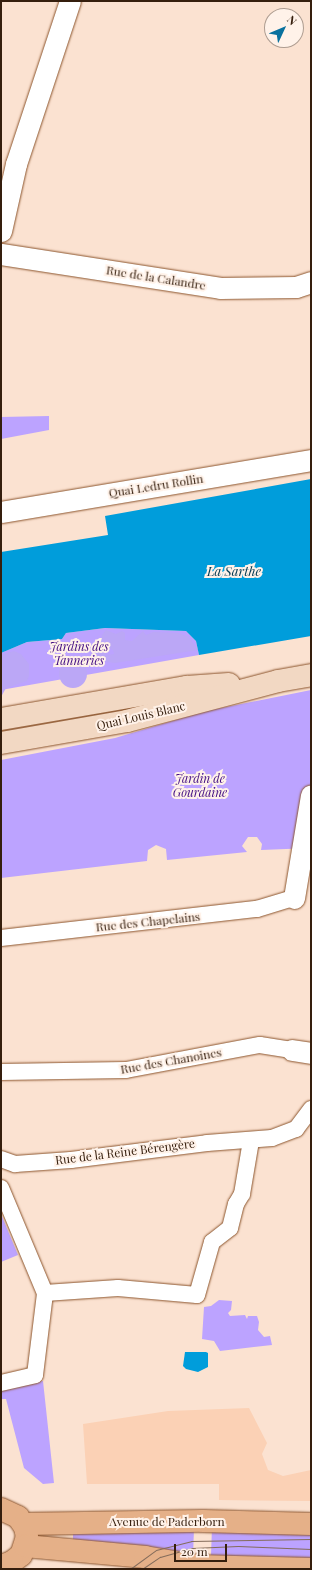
<!DOCTYPE html>
<html>
<head>
<meta charset="utf-8">
<style>
  body { margin:0 }
  #map { position:relative; width:312px; height:1570px; overflow:hidden; background:#fbe2d1; font-family:"Playfair Display",serif }
  div>[style] { position:absolute }
  [style*='--x'] { left:calc(var(--x)*1px); top:calc(var(--y)*1px); width:calc(var(--w)*1px); rotate:calc(var(--a)*1deg) }
  .built>* { inset:0; background:#fbd1b5 }
  .green>* { inset:0; background:#bca3ff; transform-origin:0 0 }
  .forest>* { inset:0; background:#bba7f6 }
  .round { border-radius:50% }
  .water>* { inset:0; background:#009ddb }
  .roads { filter:drop-shadow(0 0 1px #8c552d) drop-shadow(0 0 1px #8c552d) }
  .pedestrian>* { height:16px; margin:-8px; padding:0 8px; transform-origin:8px; border-radius:8px; background:#fff }
  .minor>* { height:21px; margin:-10.5px; padding:0 10.5px; transform-origin:10.5px; border-radius:10.5px; background:#fff }
  .secondary>* { height:22px; margin:-11px; padding:0 11px; transform-origin:11px; border-radius:11px; background:#f2d8c3 }
  .primary>* { height:22px; margin:-11px; padding:0 11px; transform-origin:11px; border-radius:11px; background:#e5b088 }
  .tram>* { height:1px; margin:-0.5px; padding:0 0.5px; transform-origin:0.5px; border-radius:0.5px; background:#846c5b }
  span { translate:-50% -50%; white-space:nowrap; text-align:center; line-height:1.15; -webkit-text-stroke:4px #fff2e9; paint-order:stroke }
  .street-label { font-size:12px; color:#351e0d }
  .park-label { font-size:12px; color:#420d82; font-style:italic }
  .water-label { font-size:13px; color:#023952; font-style:italic }
  .frame { position:absolute; inset:0; border:2px solid #351e0d; pointer-events:none }
  .north { position:absolute; left:264px; top:8px; width:40px; height:40px; box-sizing:border-box; background:#fff2e9; border:1px solid #ae9d91; border-radius:50%; rotate:46deg; font-size:11px; font-weight:700; line-height:16px; text-align:center; color:#351e0d }
  .north::after { content:''; display:block; margin:auto; width:14px; height:18px; background:#0a719e; clip-path:polygon(50% 0,100% 100%,50% 72%,0 100%) }
  .scale { position:absolute; left:174px; top:1544px; width:53px; height:18px; box-sizing:border-box; border:2px solid #351e0d; border-top:0; padding-left:5px; font-size:12px; line-height:14px; white-space:nowrap; color:#351e0d; -webkit-text-stroke:3px #fff2e9; paint-order:stroke }
</style>
</head>
<body>
<div id="map">
  <div class="built">
    <i style="clip-path:polygon(249px 1408px,267px 1443px,262px 1454px,268px 1470px,283px 1476px,311px 1470px,311px 1501px,219px 1500px,219px 1484px,87px 1484px,83px 1424px,168px 1411px)"></i>
  </div>
  <div class="green">
    <i style="clip-path:polygon(49px 416px,49px 430px,1px 439px,1px 417px)"></i>
    <i style="clip-path:polygon(105px 628px,186px 631px,196px 641px,199px 655px,1px 690px,1px 653px,27px 642px,62px 639px,66px 633px)"></i>
    <i style="clip-path:polygon(311px 690px,311px 848px,261px 850px,262px 844px,257px 837px,248px 837px,242px 846px,247px 852px,167px 860px,166px 849px,156px 845px,148px 850px,147px 861px,1px 878px,1px 760px,115px 738px,206px 711px)"></i>
    <i style="clip-path:polygon(1px 1214px,18px 1255px,1px 1262px)"></i>
    <i style="clip-path:polygon(219px 1300px,232px 1301px,231px 1310px,228px 1313px,230px 1316px,245px 1315px,247px 1319px,248px 1316px,257px 1316px,259px 1322px,258px 1330px,264px 1337px,270px 1336px,272px 1345px,220px 1351px,214px 1341px,202px 1339px,204px 1307px,211px 1306px)"></i>
    <i style="clip-path:polygon(43px 1381px,54px 1483px,43px 1484px,24px 1468px,6px 1399px,1px 1399px,1px 1388px)"></i>
    <i style="left:212px;top:1527px;width:99px;height:35px;rotate:2deg"></i>
    <i style="clip-path:polygon(194px 1528px,193px 1557px,73px 1545px,73px 1531px)"></i>
  </div>
  <div class="forest">
    <i style="clip-path:polygon(106px 630px,116px 634px,122px 631px,125px 633px,125px 640px,132px 641px,143px 631px,146px 635px,153px 632px,178px 633px,189px 637px,198px 650px,115px 663px,94px 660px,97px 652px,103px 650px,107px 655px,114px 654px,113px 650px,100px 644px,102px 635px)"></i>
    <i style="clip-path:polygon(14px 651px,21px 654px,29px 664px,29px 676px,27px 681px,6px 688px,1px 697px,1px 655px)"></i>
    <i class="round" style="left:59px;top:660px;width:28px;height:28px"></i>
  </div>
  <div class="water">
    <i style="clip-path:polygon(311px 479px,311px 636px,199px 655px,196px 641px,186px 631px,105px 628px,66px 633px,62px 639px,27px 642px,1px 653px,1px 552px,108px 535px,105px 516px)"></i>
    <i style="clip-path:polygon(185px 1352px,206px 1352px,208px 1353px,208px 1367px,198px 1372px,186px 1369px,183px 1366px)"></i>
  </div>
  <div class="roads">
    <div class="pedestrian">
      <i style="--x:1;--y:938;--w:258;--a:-6.5"></i>
      <i style="--x:257;--y:909;--w:39;--a:-17"></i>
      <i style="--x:1;--y:1072;--w:125;--a:-0.9"></i>
      <i style="--x:126;--y:1070;--w:136;--a:-10.6"></i>
      <i style="--x:260;--y:1045;--w:32;--a:9"></i>
      <i style="--x:1;--y:1159;--w:15;--a:20"></i>
      <i style="--x:15;--y:1164;--w:56;--a:-4.1"></i>
      <i style="--x:71;--y:1160;--w:137;--a:-7.1"></i>
      <i style="--x:207;--y:1143;--w:65;--a:-4.4"></i>
      <i style="--x:272;--y:1138;--w:26;--a:-21"></i>
      <i style="--x:296;--y:1129;--w:25;--a:-53"></i>
      <i style="--x:1;--y:1188;--w:114;--a:67.3"></i>
      <i style="--x:1;--y:1383;--w:35;--a:-13"></i>
      <i style="--x:35;--y:1375;--w:83;--a:-83"></i>
      <i style="--x:45;--y:1293;--w:73;--a:-3.9"></i>
      <i style="--x:118;--y:1288;--w:79;--a:5.1"></i>
      <i style="--x:197;--y:1295;--w:55;--a:-74.2"></i>
      <i style="--x:212;--y:1242;--w:23;--a:-38"></i>
      <i style="--x:230;--y:1228;--w:25;--a:-76"></i>
      <i style="--x:236;--y:1204;--w:12;--a:-59"></i>
      <i style="--x:242;--y:1194;--w:54;--a:-80.4"></i>
    </div>
    <div class="minor">
      <i style="--x:1;--y:231;--w:69;--a:-77.4"></i>
      <i style="--x:16;--y:164;--w:172;--a:-71.7"></i>
      <i style="--x:1;--y:254;--w:222;--a:8.8"></i>
      <i style="--x:220;--y:288;--w:76;--a:-0.8"></i>
      <i style="--x:296;--y:287;--w:16;--a:-18"></i>
      <i style="--x:1;--y:512;--w:314;--a:-9.5"></i>
      <i style="--x:294;--y:898;--w:104;--a:-80.6"></i>
      <i style="--x:292;--y:1050;--w:19;--a:9"></i>
    </div>
    <div class="secondary">
      <i style="--x:1;--y:719;--w:189;--a:-9.8"></i>
      <i style="--x:187;--y:687;--w:42;--a:-4.1"></i>
      <i style="--x:1;--y:743;--w:128;--a:-9.9"></i>
      <i style="--x:127;--y:721;--w:156;--a:-14.8"></i>
      <i style="--x:278;--y:681;--w:34;--a:-10"></i>
    </div>
    <div class="primary">
      <i style="--x:1;--y:1509;--w:19;--a:25"></i>
      <i style="--x:18;--y:1517;--w:12;--a:55"></i>
      <i style="--x:25;--y:1527;--w:10;--a:79"></i>
      <i style="--x:27;--y:1537;--w:19;--a:108"></i>
      <i style="--x:21;--y:1555;--w:11;--a:142"></i>
      <i style="--x:12;--y:1562;--w:12;--a:160"></i>
      <i style="--x:24;--y:1524;--w:179;--a:-1"></i>
      <i style="--x:203;--y:1521;--w:108;--a:1.6"></i>
      <i style="--x:25;--y:1546;--w:121;--a:5.2"></i>
      <i style="--x:145;--y:1557;--w:53;--a:9.8"></i>
      <i style="--x:197;--y:1566;--w:114;--a:1.5"></i>
    </div>
  </div>
  <div class="tram">
    <i style="--x:130;--y:1569;--w:32;--a:-36"></i>
    <i style="--x:156;--y:1550;--w:36;--a:-14"></i>
    <i style="--x:191;--y:1541;--w:120;--a:-1"></i>
    <i style="--x:142;--y:1569;--w:22;--a:-34"></i>
    <i style="--x:160;--y:1557;--w:33;--a:-16"></i>
    <i style="--x:192;--y:1548;--w:46;--a:-2.5"></i>
    <i style="--x:238;--y:1546;--w:73;--a:2.4"></i>
  </div>
  <div class="street-label">
    <span style="left:156px;top:278px;rotate:9deg">Rue de la Calandre</span>
    <span style="left:156px;top:486px;rotate:-9deg">Quai Ledru Rollin</span>
    <span style="left:141px;top:716px;rotate:-13deg">Quai Louis Blanc</span>
    <span style="left:148px;top:922px;rotate:-6deg">Rue des Chapelains</span>
    <span style="left:171px;top:1061px;rotate:-10deg">Rue des Chanoines</span>
    <span style="left:125px;top:1152px;rotate:-7deg">Rue de la Reine Bérengère</span>
    <span style="left:167px;top:1522px">Avenue de Paderborn</span>
  </div>
  <div class="park-label">
    <span style="left:79px;top:654px">Jardins des<br>Tanneries</span>
    <span style="left:200px;top:786px">Jardin de<br>Gourdaine</span>
  </div>
  <div class="water-label">
    <span style="left:234px;top:571px">La Sarthe</span>
  </div>
  <div class="frame"></div>
  <div class="north">N</div>
  <div class="scale">20 m</div>
</div>
</body>
</html>
